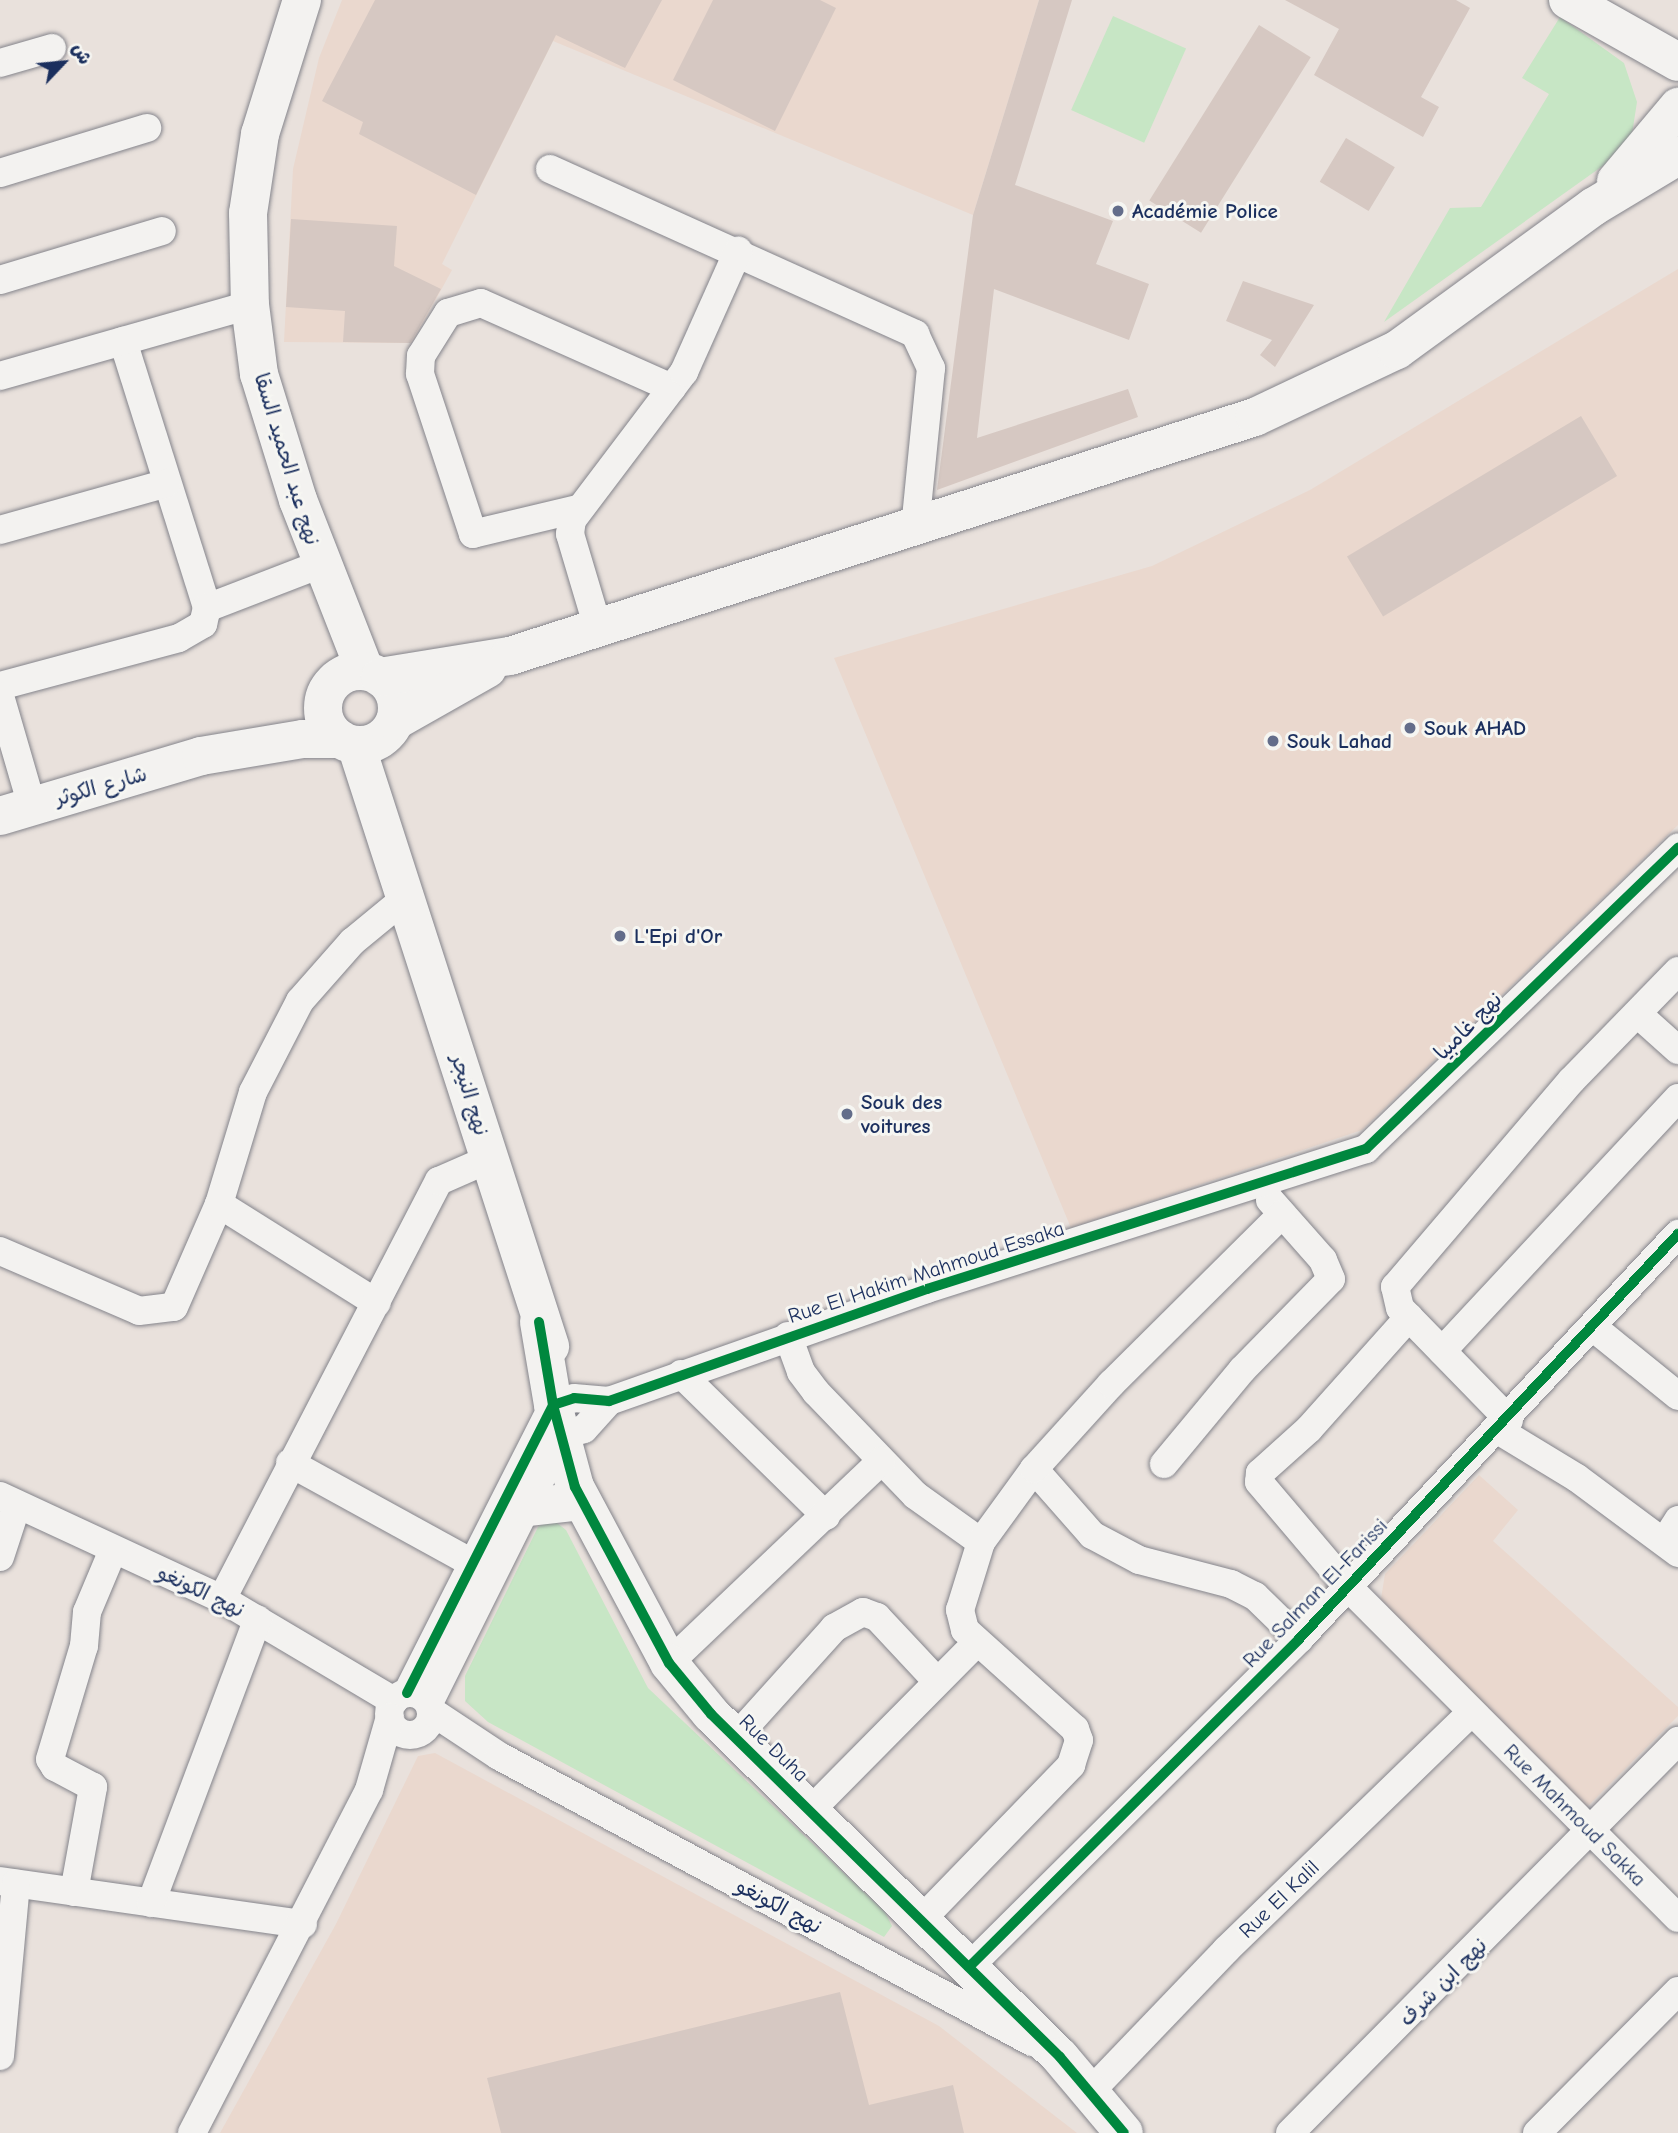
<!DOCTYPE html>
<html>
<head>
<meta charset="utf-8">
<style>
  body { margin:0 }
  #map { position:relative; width:1678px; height:2133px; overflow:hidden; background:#e9e1dc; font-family:"Comic Neue","Playpen Sans Arabic",sans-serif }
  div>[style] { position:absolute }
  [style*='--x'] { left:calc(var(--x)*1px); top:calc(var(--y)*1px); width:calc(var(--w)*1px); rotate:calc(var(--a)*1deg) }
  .built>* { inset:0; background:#ead8ce }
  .green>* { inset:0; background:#c7e6c5; transform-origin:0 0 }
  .building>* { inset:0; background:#d6c8c2; transform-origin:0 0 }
  .roads { filter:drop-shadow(0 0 2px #84848b) drop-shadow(0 0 2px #84848b) }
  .street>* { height:28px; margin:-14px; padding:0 14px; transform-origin:14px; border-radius:14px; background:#f3f2f0 }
  .street>.ring { margin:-14px; padding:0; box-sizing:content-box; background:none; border:28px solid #f3f2f0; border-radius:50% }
  .secondary>* { height:38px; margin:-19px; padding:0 19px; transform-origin:19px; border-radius:19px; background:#f3f2f0 }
  .secondary>.ring { margin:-19px; padding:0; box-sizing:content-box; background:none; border:38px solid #f3f2f0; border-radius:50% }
  .primary>* { height:38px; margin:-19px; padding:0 19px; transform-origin:19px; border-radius:19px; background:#f3f2f0 }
  .cycleway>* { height:10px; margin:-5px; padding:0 5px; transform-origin:5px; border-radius:5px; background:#00873e }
  .dots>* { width:19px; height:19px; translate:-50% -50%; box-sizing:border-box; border:4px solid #f6f6f2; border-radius:50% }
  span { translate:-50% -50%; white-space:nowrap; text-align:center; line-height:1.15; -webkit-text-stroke:6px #f6f6f2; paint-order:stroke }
  .poi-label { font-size:21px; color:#1b2f5e; font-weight:700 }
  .left { translate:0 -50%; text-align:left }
  .street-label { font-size:21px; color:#1b2f5e }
  .north { position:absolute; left:28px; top:28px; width:70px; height:70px; -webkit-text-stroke:5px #f6f6f2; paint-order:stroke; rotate:64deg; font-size:19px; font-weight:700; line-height:28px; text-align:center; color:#1b2f5e }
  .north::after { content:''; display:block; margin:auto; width:24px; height:32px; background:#1b2f5e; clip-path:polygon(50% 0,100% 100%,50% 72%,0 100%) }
</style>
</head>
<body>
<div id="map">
  <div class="built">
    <i style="clip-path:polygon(342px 0,1039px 0,973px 215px,553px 41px,442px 264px,452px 270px,412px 343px,284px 342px,293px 169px,319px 58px)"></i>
    <i style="clip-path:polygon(1678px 269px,1678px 825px,1362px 1130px,1071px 1228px,834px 658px,1152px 566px,1310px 490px)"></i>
    <i style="clip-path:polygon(1479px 1475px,1518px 1510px,1493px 1541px,1678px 1707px,1678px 1716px,1585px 1809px,1380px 1605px,1385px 1574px)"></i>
    <i style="clip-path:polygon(435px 1753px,939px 2026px,1077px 2133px,220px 2133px,336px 1924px,418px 1756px)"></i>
  </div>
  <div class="green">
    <i style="left:1113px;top:16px;width:80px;height:103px;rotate:24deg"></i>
    <i style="clip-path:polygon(1560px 17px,1624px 63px,1637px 102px,1632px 134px,1604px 165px,1384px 322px,1450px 208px,1481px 207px,1549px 94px,1522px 78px)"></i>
    <i style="clip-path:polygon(552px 1519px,566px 1530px,648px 1688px,885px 1912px,892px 1926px,884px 1937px,488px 1722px,465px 1701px,465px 1676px,538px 1527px)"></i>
  </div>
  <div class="building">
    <i style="clip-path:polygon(375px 0,662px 0,625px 68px,556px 35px,476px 195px,359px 134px,363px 122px,322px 101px)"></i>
    <i style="clip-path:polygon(713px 0,820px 0,836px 8px,775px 131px,673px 80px)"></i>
    <i style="clip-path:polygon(1039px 0,1072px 0,1015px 185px,1113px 221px,1096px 264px,1149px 284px,1129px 340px,994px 289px,977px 438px,1128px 389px,1138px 417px,937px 490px,973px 215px)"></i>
    <i style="clip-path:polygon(1285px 0,1456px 0,1470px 8px,1421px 97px,1439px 107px,1423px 137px,1314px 75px,1339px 29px)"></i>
    <i style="left:1259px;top:25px;width:61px;height:207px;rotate:32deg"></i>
    <i style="left:1346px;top:138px;width:57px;height:51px;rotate:31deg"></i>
    <i style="clip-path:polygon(291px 219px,397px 226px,394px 266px,441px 289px,410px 343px,343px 342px,345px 311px,286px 307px)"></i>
    <i style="clip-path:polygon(1243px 281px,1314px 305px,1275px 367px,1260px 355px,1272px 340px,1226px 321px)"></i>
    <i style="left:1581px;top:416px;width:70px;height:273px;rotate:59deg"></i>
    <i style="clip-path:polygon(840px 1992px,869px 2105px,953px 2085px,964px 2133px,501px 2133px,487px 2078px)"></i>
  </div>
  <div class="roads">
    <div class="street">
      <i style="--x:0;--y:63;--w:54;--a:-16.1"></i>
      <i style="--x:550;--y:169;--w:401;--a:24.3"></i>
      <i style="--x:915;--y:334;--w:38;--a:65"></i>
      <i style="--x:931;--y:368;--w:160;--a:95.7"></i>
      <i style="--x:0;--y:173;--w:154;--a:-17"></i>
      <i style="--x:0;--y:280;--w:169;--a:-16.8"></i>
      <i style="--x:123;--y:341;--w:280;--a:72.5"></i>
      <i style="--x:207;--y:608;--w:122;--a:-21.1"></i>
      <i style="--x:0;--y:376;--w:260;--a:-15.9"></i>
      <i style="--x:577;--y:509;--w:107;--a:166.5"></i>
      <i style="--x:473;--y:534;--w:169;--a:-108.3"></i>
      <i style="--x:420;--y:374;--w:18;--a:-87"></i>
      <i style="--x:421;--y:356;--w:51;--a:-57.9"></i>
      <i style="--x:448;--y:313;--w:34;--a:-17"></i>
      <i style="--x:481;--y:303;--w:209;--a:24"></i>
      <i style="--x:0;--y:530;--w:173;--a:-15.7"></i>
      <i style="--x:598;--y:628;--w:98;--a:-106.6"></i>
      <i style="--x:570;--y:534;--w:14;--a:-82"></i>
      <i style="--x:572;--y:520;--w:186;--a:-52.9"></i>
      <i style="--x:684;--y:372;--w:133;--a:-65.9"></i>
      <i style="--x:0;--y:686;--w:185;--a:-15"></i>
      <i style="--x:179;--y:638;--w:28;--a:-30"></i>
      <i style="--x:203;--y:624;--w:16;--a:-76"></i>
      <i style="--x:0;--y:696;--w:115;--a:73.8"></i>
      <i style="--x:1640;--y:1016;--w:51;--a:41.8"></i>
      <i style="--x:219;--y:1204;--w:186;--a:32.1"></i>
      <i style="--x:0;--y:1251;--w:151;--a:23.3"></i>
      <i style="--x:139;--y:1311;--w:35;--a:-7"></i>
      <i style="--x:174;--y:1307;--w:112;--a:-66.4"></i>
      <i style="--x:219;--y:1204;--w:117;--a:-73.1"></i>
      <i style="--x:253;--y:1092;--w:102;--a:-62.7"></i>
      <i style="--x:300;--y:1001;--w:79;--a:-48.6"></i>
      <i style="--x:352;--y:942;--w:74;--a:-39.5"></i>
      <i style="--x:1409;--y:1317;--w:150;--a:131.8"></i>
      <i style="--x:1309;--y:1429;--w:66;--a:138.1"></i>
      <i style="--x:1260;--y:1473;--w:9;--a:96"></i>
      <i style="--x:1259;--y:1482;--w:138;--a:49.7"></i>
      <i style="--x:1348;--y:1587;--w:467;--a:45.1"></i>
      <i style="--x:1594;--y:1328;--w:108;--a:39"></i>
      <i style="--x:788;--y:1336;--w:38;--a:70"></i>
      <i style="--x:801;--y:1372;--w:25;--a:53"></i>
      <i style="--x:816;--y:1392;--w:143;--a:46.1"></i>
      <i style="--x:915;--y:1495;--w:81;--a:35.5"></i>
      <i style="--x:1442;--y:1351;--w:346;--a:-47"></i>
      <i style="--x:681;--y:1374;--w:203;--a:44.4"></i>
      <i style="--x:1509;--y:1420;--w:156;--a:-134.2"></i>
      <i style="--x:1400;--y:1308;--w:22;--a:-103"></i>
      <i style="--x:1395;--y:1287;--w:272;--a:-49.5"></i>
      <i style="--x:1572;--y:1080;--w:152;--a:-45.8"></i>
      <i style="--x:1498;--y:1430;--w:92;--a:31.3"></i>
      <i style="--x:1577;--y:1478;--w:126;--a:36.6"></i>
      <i style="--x:290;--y:1463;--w:228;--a:28.8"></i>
      <i style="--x:1164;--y:1464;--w:122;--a:-50.3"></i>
      <i style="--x:1242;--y:1370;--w:127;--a:-45.6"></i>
      <i style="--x:1331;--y:1279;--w:21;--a:-113"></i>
      <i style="--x:1323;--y:1260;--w:80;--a:-131.5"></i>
      <i style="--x:1034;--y:1469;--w:88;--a:48.7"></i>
      <i style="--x:1092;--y:1535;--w:53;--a:28"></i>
      <i style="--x:1139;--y:1560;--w:95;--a:14.6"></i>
      <i style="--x:1231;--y:1584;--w:27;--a:27"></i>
      <i style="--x:1255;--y:1596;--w:62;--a:44.3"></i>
      <i style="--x:0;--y:1496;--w:245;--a:24.9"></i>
      <i style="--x:222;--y:1599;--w:200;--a:30.7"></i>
      <i style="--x:1665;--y:1541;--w:25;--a:-58"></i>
      <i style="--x:0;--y:1557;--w:55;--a:-71.9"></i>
      <i style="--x:222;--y:1599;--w:471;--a:-62.6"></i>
      <i style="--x:439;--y:1181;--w:55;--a:-23.7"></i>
      <i style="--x:669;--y:1663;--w:293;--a:-43.6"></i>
      <i style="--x:407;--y:1693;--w:323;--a:-63.1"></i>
      <i style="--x:553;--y:1405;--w:22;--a:-18"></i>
      <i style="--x:574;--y:1398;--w:35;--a:5"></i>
      <i style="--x:609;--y:1401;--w:337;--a:-19.4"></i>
      <i style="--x:927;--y:1289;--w:461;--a:-17.7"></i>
      <i style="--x:1366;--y:1149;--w:434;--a:-44"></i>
      <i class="ring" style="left:389px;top:1693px;width:14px;height:14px"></i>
      <i style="--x:429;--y:1703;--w:298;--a:-63.5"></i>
      <i style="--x:562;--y:1436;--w:23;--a:-18"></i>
      <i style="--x:584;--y:1429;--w:38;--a:-48"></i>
      <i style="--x:431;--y:1711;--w:82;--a:33.5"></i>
      <i style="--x:499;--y:1756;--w:605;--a:28.22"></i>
      <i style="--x:736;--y:1737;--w:147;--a:-48"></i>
      <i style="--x:834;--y:1628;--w:33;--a:-29"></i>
      <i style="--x:863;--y:1612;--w:15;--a:20"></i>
      <i style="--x:877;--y:1617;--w:85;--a:46.9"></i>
      <i style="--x:811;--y:1810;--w:236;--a:-45.3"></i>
      <i style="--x:0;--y:1881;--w:306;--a:8.1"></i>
      <i style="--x:74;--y:1892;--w:107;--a:-79.7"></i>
      <i style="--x:93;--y:1787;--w:43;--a:-152.2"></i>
      <i style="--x:55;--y:1767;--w:9;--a:-122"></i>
      <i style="--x:50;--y:1759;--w:118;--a:-73.3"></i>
      <i style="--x:84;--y:1646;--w:34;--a:-85"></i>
      <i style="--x:87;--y:1612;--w:67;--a:-67.2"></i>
      <i style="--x:151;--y:1903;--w:303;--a:-69.4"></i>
      <i style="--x:921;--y:1920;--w:216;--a:-45.9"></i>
      <i style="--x:1071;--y:1765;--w:26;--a:-72"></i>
      <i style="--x:1079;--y:1740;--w:12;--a:-110"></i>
      <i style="--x:1075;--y:1729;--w:148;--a:-138"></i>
      <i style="--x:965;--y:1630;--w:21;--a:-104"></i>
      <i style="--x:960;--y:1610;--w:71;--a:-72.8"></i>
      <i style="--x:981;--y:1542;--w:90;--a:-54"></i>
      <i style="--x:1034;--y:1469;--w:115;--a:-47.8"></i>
      <i style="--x:1111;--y:1384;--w:241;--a:-44.8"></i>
      <i style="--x:969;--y:1967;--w:465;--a:-44.8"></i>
      <i style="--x:1299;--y:1639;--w:555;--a:-46.9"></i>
      <i style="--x:0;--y:2056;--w:173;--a:-84.7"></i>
      <i style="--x:1091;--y:2091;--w:195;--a:-46.2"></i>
      <i style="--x:1226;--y:1950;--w:342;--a:-44.1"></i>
      <i style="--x:192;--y:2133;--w:386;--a:-62.7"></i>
      <i style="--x:369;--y:1790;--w:76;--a:-74"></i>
      <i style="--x:1290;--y:2133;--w:552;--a:-45.29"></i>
      <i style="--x:1537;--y:2133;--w:200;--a:-45.2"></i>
    </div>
    <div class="secondary">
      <i style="--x:302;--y:0;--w:140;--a:107.4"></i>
      <i style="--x:260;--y:134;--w:80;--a:98.6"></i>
      <i style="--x:248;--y:213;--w:92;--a:88.8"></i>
      <i style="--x:250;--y:305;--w:70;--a:82.6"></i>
      <i style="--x:259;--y:374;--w:132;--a:72.8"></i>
      <i style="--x:298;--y:500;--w:184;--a:68.6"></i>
      <i style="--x:1616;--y:181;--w:97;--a:-50"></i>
      <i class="ring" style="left:323px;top:671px;width:36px;height:36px"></i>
      <i style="--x:380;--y:677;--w:132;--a:-9.2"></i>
      <i style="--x:510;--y:656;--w:782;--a:-17.79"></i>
      <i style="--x:1255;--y:417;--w:157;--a:-25.3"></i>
      <i style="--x:1397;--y:350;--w:243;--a:-36.1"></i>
      <i style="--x:1593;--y:207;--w:99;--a:-31"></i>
      <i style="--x:395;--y:721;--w:106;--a:-29.5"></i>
      <i style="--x:356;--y:745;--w:632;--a:72.11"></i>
      <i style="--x:0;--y:816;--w:210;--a:-16.6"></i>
      <i style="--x:201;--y:756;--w:103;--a:-9.5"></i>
      <i style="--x:303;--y:739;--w:37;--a:0"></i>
      <i style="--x:539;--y:1322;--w:84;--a:80.4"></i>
      <i style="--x:553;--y:1405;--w:85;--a:75"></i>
      <i style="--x:575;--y:1487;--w:200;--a:61.9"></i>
      <i style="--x:669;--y:1663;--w:66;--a:50.5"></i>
      <i style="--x:711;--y:1714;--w:489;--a:44.5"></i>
      <i style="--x:1060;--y:2057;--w:99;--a:49.9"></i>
      <i style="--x:530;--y:1507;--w:51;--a:-6.7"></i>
    </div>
    <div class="primary">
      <i style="--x:1568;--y:0;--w:126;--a:29.4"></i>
    </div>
  </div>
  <div class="cycleway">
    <i style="--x:539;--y:1322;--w:84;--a:80.4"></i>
    <i style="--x:553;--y:1405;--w:85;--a:75"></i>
    <i style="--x:575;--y:1487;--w:200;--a:61.9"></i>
    <i style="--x:669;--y:1663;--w:66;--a:50.5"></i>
    <i style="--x:711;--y:1714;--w:489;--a:44.5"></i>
    <i style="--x:1060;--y:2057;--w:99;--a:49.9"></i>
    <i style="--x:407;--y:1693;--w:323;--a:-63.1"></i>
    <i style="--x:553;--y:1405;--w:22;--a:-18"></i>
    <i style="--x:574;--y:1398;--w:35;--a:5"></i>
    <i style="--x:609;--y:1401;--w:337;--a:-19.4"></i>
    <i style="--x:927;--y:1289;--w:461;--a:-17.7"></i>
    <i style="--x:1366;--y:1149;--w:434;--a:-44"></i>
    <i style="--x:969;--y:1967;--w:465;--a:-44.8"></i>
    <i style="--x:1299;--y:1639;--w:555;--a:-46.9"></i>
  </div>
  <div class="dots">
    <i style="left:1118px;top:211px;background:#636d8a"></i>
    <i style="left:1410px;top:728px;background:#636d8a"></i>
    <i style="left:1273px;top:741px;background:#636d8a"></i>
    <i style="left:620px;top:936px;background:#636d8a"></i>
    <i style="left:847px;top:1114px;background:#636d8a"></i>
  </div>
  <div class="poi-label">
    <span class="left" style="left:1132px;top:211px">Académie Police</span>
    <span class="left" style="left:1424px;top:728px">Souk AHAD</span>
    <span class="left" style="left:1287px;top:741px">Souk Lahad</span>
    <span class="left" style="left:634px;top:936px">L'Epi d'Or</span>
    <span class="left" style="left:861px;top:1114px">Souk des<br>voitures</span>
  </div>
  <div class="street-label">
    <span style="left:287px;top:459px;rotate:73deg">نهج عبد الحميد السقا</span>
    <span style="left:101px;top:786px;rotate:-16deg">شارع الكوثر</span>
    <span style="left:1468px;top:1026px;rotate:-45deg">نهج غامبيا</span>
    <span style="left:470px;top:1095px;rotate:73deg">نهج النيجر</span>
    <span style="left:926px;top:1272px;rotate:-18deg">Rue El Hakim Mahmoud Essaka</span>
    <span style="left:201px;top:1591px;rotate:26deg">نهج الكونغو</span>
    <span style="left:1315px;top:1593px;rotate:-46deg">Rue Salman El-Farissi</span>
    <span style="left:774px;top:1748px;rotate:44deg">Rue Duha</span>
    <span style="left:1575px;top:1815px;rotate:45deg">Rue Mahmoud Sakka</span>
    <span style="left:1279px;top:1899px;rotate:-44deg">Rue El Kalil</span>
    <span style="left:779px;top:1906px;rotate:28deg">نهج الكونغو</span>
    <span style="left:1443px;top:1982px;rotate:-45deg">نهج ابن شرف</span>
  </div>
  <div class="north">ش</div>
</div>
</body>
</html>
